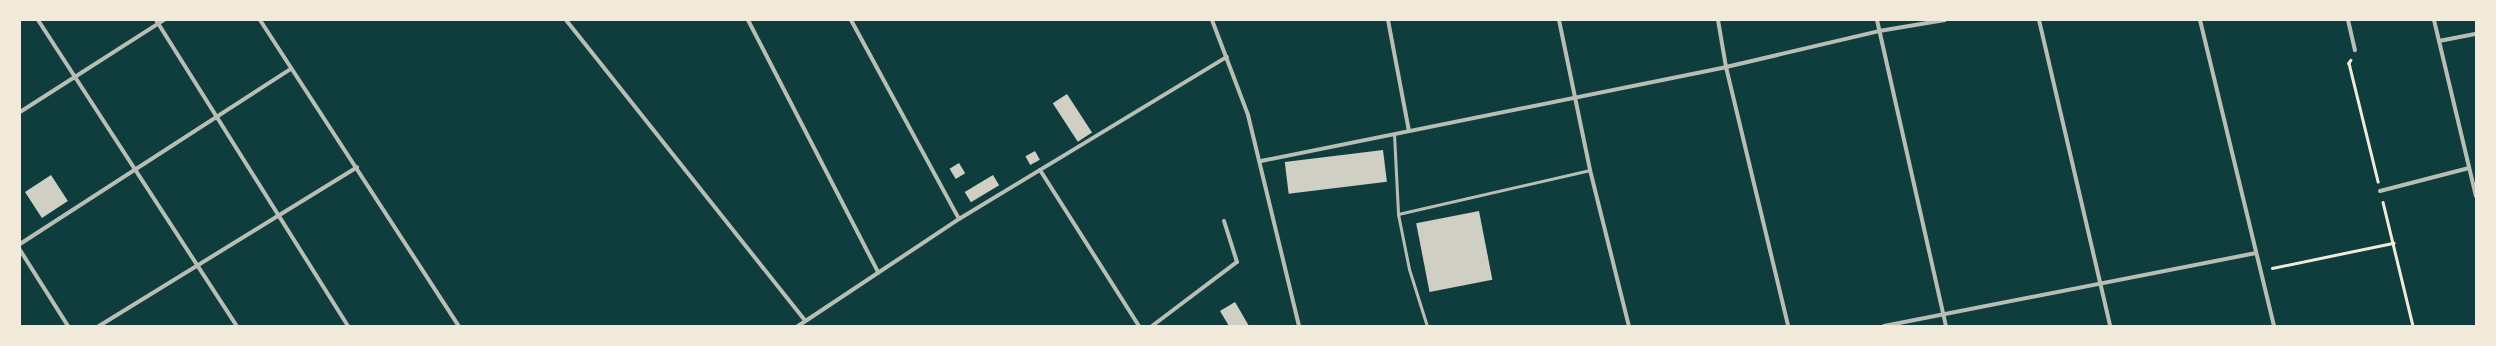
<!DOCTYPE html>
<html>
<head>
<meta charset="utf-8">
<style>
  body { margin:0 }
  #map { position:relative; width:2496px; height:346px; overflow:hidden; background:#0f3d3e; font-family:Lora,serif }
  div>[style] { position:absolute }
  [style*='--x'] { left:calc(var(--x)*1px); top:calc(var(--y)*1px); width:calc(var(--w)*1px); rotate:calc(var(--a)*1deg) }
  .building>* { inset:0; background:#cfcfc3; transform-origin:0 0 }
  .path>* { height:2.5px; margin:-1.25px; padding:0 1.25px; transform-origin:1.25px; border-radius:1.25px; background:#f1e9da }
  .service>* { height:3px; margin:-1.5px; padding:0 1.5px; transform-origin:1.5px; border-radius:1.5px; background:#b8beb3 }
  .minor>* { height:4px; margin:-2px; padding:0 2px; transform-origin:2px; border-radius:2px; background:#b8beb3 }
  span { translate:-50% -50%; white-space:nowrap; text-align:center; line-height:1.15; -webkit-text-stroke:3.5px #f1e9da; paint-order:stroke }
  .frame { position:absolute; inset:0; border:21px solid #f1e9da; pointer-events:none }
</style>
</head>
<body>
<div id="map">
  <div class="building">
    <i style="left:1067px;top:94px;width:46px;height:17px;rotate:57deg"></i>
    <i style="left:1383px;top:150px;width:32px;height:99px;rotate:83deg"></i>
    <i style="left:1035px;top:151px;width:10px;height:11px;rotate:61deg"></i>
    <i style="left:959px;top:163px;width:12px;height:11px;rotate:59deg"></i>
    <i style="left:51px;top:175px;width:31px;height:31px;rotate:57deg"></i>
    <i style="left:993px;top:175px;width:12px;height:33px;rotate:59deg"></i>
    <i style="left:1479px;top:211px;width:70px;height:64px;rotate:79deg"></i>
    <i style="clip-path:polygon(1235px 302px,1249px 326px,1229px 326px,1220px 311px)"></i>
  </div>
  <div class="path">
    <i style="--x:2351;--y:60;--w:4;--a:124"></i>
    <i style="--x:2349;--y:63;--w:122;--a:76.2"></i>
    <i style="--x:2383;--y:202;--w:128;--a:76.4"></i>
    <i style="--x:2272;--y:268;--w:124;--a:-11.7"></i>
  </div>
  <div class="service">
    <i style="--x:1394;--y:134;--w:80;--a:87.1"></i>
    <i style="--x:1398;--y:214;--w:56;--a:78.7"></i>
    <i style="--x:1409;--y:269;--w:60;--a:72.5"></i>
    <i style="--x:1398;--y:214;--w:197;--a:-12.9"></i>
  </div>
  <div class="minor">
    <i style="--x:38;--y:20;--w:365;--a:57"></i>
    <i style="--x:156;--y:20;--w:361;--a:57.9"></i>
    <i style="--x:260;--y:20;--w:365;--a:57"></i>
    <i style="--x:566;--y:20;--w:384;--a:51.5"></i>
    <i style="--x:748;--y:20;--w:284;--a:62.7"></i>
    <i style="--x:851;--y:20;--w:226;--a:61.5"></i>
    <i style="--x:1212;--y:20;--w:102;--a:69.2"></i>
    <i style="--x:1248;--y:115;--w:217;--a:76.4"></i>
    <i style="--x:1388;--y:20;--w:113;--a:79.3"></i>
    <i style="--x:1559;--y:20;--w:153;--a:78.3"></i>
    <i style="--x:1590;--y:170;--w:161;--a:76"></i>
    <i style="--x:1718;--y:20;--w:48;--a:80.3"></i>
    <i style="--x:1726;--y:67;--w:266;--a:76.5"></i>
    <i style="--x:1877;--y:20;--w:314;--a:77.3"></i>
    <i style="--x:2039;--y:20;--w:314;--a:76.9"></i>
    <i style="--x:2200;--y:20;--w:315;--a:76.4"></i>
    <i style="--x:2348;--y:20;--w:31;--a:77"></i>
    <i style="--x:2434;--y:20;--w:181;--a:76.6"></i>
    <i style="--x:2439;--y:41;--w:38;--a:-11"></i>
    <i style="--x:20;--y:112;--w:171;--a:-32.6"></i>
    <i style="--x:1261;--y:161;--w:474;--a:-11.4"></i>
    <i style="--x:1726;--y:67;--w:157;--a:-13.2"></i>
    <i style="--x:1879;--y:31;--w:67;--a:-9.5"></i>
    <i style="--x:1040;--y:170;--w:185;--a:57.6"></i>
    <i style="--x:2380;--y:191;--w:92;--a:-14.5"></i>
    <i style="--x:20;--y:244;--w:323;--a:-32.9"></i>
    <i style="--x:20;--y:250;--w:90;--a:57.7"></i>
    <i style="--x:99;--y:326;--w:303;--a:-31.6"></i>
    <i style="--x:798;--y:326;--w:193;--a:-33.6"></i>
    <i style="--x:959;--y:219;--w:313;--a:-31.2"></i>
    <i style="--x:1152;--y:326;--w:106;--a:-37"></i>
    <i style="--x:1237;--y:262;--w:43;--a:-107.6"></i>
    <i style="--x:1884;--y:326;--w:379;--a:-11.1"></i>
  </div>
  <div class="frame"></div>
</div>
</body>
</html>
